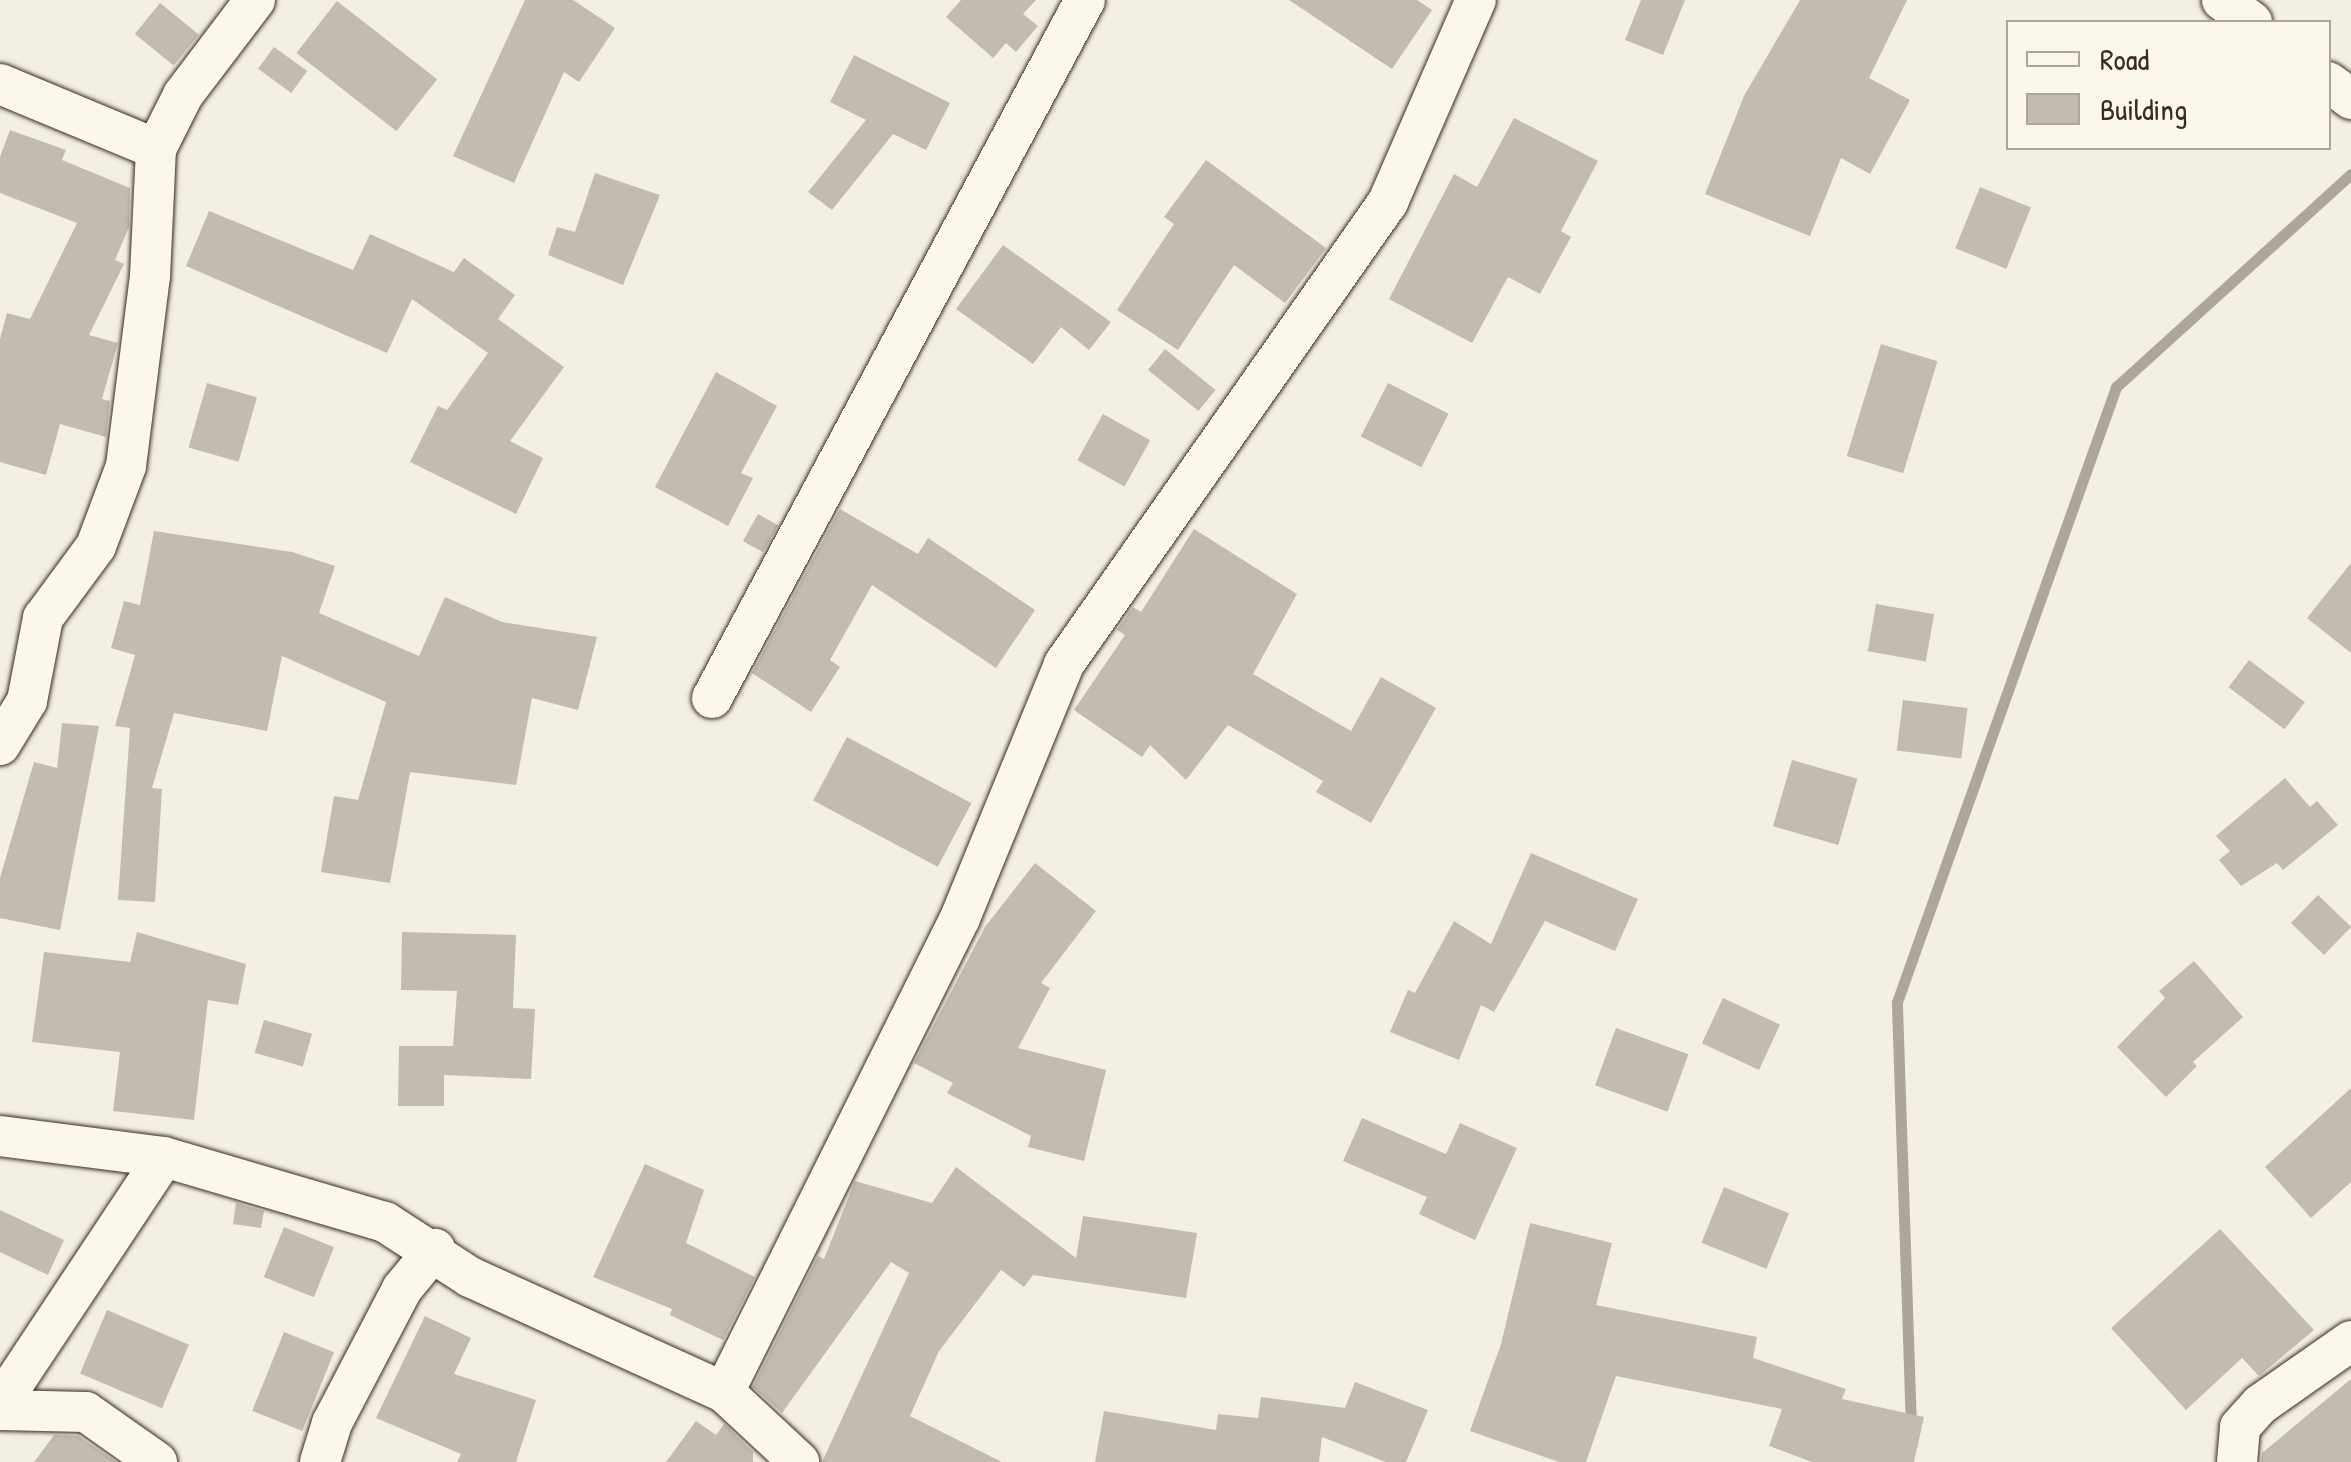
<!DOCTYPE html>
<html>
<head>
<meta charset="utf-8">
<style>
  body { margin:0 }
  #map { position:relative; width:2351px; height:1462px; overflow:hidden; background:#f3efe4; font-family:"Patrick Hand",sans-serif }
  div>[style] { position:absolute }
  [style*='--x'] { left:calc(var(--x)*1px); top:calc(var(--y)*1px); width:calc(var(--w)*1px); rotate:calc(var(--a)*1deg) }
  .stream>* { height:11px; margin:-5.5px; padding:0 5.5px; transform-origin:5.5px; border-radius:5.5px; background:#afa69a }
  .building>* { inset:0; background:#c3bbb0; transform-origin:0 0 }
  .roads { filter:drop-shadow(0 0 2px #3b2a1e) drop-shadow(0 0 2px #3b2a1e) }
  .minor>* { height:40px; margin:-20px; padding:0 20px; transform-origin:20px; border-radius:20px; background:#fbf7ec }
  span { translate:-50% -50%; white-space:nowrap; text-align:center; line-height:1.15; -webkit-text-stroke:9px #fbf7ec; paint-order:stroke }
  .legend { position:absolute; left:2006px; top:20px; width:325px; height:130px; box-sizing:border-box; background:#fbf7ec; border:2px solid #aea59a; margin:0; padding:12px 18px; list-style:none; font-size:30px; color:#3b2a1e }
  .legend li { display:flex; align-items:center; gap:20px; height:50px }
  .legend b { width:50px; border:2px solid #aea59a }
</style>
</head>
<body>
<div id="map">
  <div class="stream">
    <i style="--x:1911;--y:1428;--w:426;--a:-91.9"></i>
    <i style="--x:1897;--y:1002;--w:653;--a:-70.4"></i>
    <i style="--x:2116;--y:387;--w:317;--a:-42.2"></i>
  </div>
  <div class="building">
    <i style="clip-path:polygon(525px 0,573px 0,615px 28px,579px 82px,564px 72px,514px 183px,453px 156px)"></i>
    <i style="clip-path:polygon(961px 0,1036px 0,1023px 14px,1038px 26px,1016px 52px,1006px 43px,993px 58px,946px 17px)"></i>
    <i style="clip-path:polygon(1289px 0,1417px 0,1432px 10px,1392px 69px)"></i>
    <i style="clip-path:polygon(1641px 0,1685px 0,1663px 55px,1625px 40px)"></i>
    <i style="clip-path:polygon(1800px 0,1907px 0,1869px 78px,1910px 100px,1870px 174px,1841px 158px,1810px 236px,1705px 194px,1744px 96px)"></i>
    <i style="left:337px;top:1px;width:127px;height:66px;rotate:38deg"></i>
    <i style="left:160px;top:3px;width:50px;height:40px;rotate:39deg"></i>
    <i style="left:274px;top:47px;width:41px;height:27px;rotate:36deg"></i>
    <i style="clip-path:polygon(854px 55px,950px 103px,926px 150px,893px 134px,832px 210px,808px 192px,866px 120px,830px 102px)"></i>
    <i style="clip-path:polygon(1514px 118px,1598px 161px,1561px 231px,1571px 237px,1540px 294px,1508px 277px,1472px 343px,1389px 299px,1454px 174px,1477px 187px)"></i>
    <i style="clip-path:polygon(10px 130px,66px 150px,62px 160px,130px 188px,129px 227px,115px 260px,124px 264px,89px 335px,118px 343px,102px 399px,110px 401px,106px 437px,60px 424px,46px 475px,0 462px,0 339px,7px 313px,30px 319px,77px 223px,0 193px,0 157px)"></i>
    <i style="clip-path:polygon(1206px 160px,1326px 248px,1285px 303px,1234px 265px,1178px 350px,1117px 310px,1174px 224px,1164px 217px)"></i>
    <i style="clip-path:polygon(595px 173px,660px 195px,623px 285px,548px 255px,557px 227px,575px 232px)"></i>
    <i style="left:1980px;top:187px;width:55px;height:66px;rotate:22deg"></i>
    <i style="clip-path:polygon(209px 211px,353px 270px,370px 234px,454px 272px,464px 258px,515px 295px,498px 319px,564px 367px,510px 441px,543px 458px,516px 514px,410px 462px,438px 406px,447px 410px,488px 353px,412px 299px,387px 353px,186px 266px)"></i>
    <i style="clip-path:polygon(1003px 245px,1111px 322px,1089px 350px,1061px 327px,1033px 364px,956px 309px)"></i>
    <i style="left:1881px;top:344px;width:59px;height:117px;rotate:17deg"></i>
    <i style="left:1165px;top:349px;width:65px;height:27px;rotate:39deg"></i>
    <i style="clip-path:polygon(716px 372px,777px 406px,741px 473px,753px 478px,728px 526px,655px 487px)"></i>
    <i style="left:207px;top:383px;width:52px;height:67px;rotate:16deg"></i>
    <i style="left:1388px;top:383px;width:68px;height:60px;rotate:27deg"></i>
    <i style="left:1103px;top:414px;width:54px;height:53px;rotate:29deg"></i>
    <i style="clip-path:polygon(840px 509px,918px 554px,928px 538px,1035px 610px,996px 668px,872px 585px,830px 660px,840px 667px,811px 712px,752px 673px)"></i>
    <i style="left:758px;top:514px;width:23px;height:31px;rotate:29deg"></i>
    <i style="clip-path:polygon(1194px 529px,1297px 594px,1253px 674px,1351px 731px,1381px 677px,1436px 708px,1371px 823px,1316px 792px,1323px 781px,1228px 725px,1186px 780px,1150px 745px,1142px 757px,1074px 710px,1125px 635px,1117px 630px,1133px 607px,1141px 612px)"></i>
    <i style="clip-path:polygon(154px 531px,292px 552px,335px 566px,319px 613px,419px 656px,445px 597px,502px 622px,597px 637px,578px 710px,532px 698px,516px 785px,410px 772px,390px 883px,321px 872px,334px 796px,358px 800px,386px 702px,282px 656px,267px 731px,174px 713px,152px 788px,162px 789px,155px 902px,118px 900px,130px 728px,115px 726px,135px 655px,111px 648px,124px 601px,140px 605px)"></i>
    <i style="clip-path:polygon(2351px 563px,2351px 653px,2307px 618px)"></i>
    <i style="left:1876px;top:604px;width:59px;height:48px;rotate:10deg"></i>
    <i style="left:2249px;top:660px;width:70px;height:34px;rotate:37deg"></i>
    <i style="left:1903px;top:700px;width:65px;height:51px;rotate:7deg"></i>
    <i style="clip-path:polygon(62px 723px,99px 726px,60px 930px,0 918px,0 878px,34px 762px,57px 768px)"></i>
    <i style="left:847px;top:737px;width:141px;height:72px;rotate:28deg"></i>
    <i style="left:1792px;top:760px;width:68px;height:69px;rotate:16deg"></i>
    <i style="clip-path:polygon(2285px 778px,2310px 807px,2317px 801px,2338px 825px,2283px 870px,2277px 863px,2241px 886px,2219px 860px,2230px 851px,2216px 836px)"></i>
    <i style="clip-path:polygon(1531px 853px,1638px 899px,1615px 951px,1545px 921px,1494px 1012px,1481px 1005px,1459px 1060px,1390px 1032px,1408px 990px,1415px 993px,1454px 921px,1491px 944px)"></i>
    <i style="clip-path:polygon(1035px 863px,1096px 911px,1041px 983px,1050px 988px,1018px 1048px,1106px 1070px,1084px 1161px,1028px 1147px,1031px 1136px,947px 1093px,953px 1083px,914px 1063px,985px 927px)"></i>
    <i style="left:2318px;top:895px;width:46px;height:39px;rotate:44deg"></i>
    <i style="clip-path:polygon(137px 932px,246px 964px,238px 1005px,208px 1000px,194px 1120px,113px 1111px,120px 1052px,32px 1042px,44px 952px,130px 962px)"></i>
    <i style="clip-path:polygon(402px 932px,516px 935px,513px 1008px,535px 1009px,531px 1079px,444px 1075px,444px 1106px,398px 1106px,399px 1046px,453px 1046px,457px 991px,401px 990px)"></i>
    <i style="clip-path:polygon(2194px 961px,2243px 1017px,2193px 1062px,2197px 1066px,2166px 1097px,2117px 1047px,2165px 998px,2159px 991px)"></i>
    <i style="left:1723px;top:998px;width:63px;height:50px;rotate:25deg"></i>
    <i style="left:264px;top:1020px;width:50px;height:34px;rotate:16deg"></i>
    <i style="left:1616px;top:1028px;width:77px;height:61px;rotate:20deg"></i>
    <i style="clip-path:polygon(2351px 1088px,2351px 1182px,2311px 1218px,2265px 1167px)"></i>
    <i style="clip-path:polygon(1362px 1118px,1446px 1154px,1460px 1123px,1517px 1148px,1475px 1240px,1419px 1214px,1427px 1197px,1343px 1161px)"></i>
    <i style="clip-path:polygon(645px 1164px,704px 1190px,686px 1243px,755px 1277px,723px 1340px,670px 1315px,672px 1309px,593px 1277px)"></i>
    <i style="clip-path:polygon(956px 1167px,1076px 1258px,1083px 1216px,1197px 1233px,1186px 1298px,1033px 1275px,1024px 1287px,1001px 1270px,939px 1351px,910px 1416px,1002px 1462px,822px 1462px,909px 1273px,891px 1262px,782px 1413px,753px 1387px,818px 1256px,824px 1259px,855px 1181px,932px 1203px)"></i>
    <i style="left:1724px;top:1187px;width:70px;height:60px;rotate:22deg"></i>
    <i style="clip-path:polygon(236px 1203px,264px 1211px,261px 1228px,233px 1224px)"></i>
    <i style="clip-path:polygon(0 1210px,64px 1240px,48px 1275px,0 1252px)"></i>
    <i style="clip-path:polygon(1530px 1223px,1612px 1243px,1596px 1305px,1757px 1337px,1753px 1358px,1846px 1389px,1842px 1399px,1924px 1417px,1914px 1462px,1812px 1462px,1769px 1446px,1782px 1409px,1616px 1376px,1586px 1462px,1559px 1462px,1470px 1431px,1501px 1344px)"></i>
    <i style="left:284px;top:1227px;width:54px;height:54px;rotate:22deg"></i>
    <i style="clip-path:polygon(2220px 1229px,2314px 1330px,2259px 1376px,2242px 1358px,2186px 1410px,2111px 1328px)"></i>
    <i style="left:107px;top:1310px;width:89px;height:69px;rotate:23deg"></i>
    <i style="clip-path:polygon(425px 1316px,471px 1338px,454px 1374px,536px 1400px,516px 1462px,457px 1462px,461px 1454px,376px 1418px)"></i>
    <i style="left:284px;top:1332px;width:54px;height:85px;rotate:22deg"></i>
    <i style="clip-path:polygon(2351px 1379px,2351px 1462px,2261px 1462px,2262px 1453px)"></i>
    <i style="clip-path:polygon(1355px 1382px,1428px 1410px,1406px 1462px,1386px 1462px,1322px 1437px,1319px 1462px,1095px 1462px,1104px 1411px,1216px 1430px,1218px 1414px,1258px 1418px,1261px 1397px,1345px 1408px)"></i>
    <i style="clip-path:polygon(696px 1421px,716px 1435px,724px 1424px,753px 1452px,753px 1462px,666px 1462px)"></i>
    <i style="clip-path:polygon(54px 1435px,78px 1436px,116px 1462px,34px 1462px)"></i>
  </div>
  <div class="roads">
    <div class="minor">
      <i style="--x:2222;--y:0;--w:37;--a:36"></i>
      <i style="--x:2328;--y:82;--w:29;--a:36"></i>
      <i style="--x:0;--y:84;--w:169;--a:22.6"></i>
      <i style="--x:712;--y:698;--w:791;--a:-61.88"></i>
      <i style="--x:0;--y:745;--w:52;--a:-58.5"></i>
      <i style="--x:27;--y:701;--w:85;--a:-79.1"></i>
      <i style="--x:43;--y:618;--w:89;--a:-53.6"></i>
      <i style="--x:96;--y:546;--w:85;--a:-69.4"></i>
      <i style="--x:126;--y:466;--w:192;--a:-82.8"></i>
      <i style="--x:150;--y:276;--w:127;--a:-87.3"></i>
      <i style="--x:156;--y:149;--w:60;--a:-63.4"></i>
      <i style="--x:183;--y:95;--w:119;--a:-52.8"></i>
      <i style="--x:0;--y:1136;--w:165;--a:7.3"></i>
      <i style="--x:164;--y:1157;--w:230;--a:16.4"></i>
      <i style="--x:385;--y:1222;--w:101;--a:32.9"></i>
      <i style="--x:470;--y:1277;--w:279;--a:24.4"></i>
      <i style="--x:724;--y:1392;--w:103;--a:43"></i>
      <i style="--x:724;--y:1392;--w:530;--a:-63.53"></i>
      <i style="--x:960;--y:918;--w:274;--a:-67.7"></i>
      <i style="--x:1064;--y:664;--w:564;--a:-54.96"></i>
      <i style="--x:1388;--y:202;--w:220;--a:-66.5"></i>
      <i style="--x:0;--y:1404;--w:296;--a:-56.4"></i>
      <i style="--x:0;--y:1410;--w:86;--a:1.3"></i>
      <i style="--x:86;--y:1412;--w:87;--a:35.2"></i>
      <i style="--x:320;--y:1462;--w:41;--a:-72.9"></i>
      <i style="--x:332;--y:1423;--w:151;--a:-62.4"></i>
      <i style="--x:402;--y:1289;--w:52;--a:-50.5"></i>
      <i style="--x:2237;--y:1462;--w:35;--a:-85"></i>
      <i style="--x:2240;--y:1427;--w:31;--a:-48"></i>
      <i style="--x:2261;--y:1404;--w:110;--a:-35"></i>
    </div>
  </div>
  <ul class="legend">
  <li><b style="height:12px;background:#fbf7ec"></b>Road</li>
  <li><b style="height:28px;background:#c3bbb0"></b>Building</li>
  </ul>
</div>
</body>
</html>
